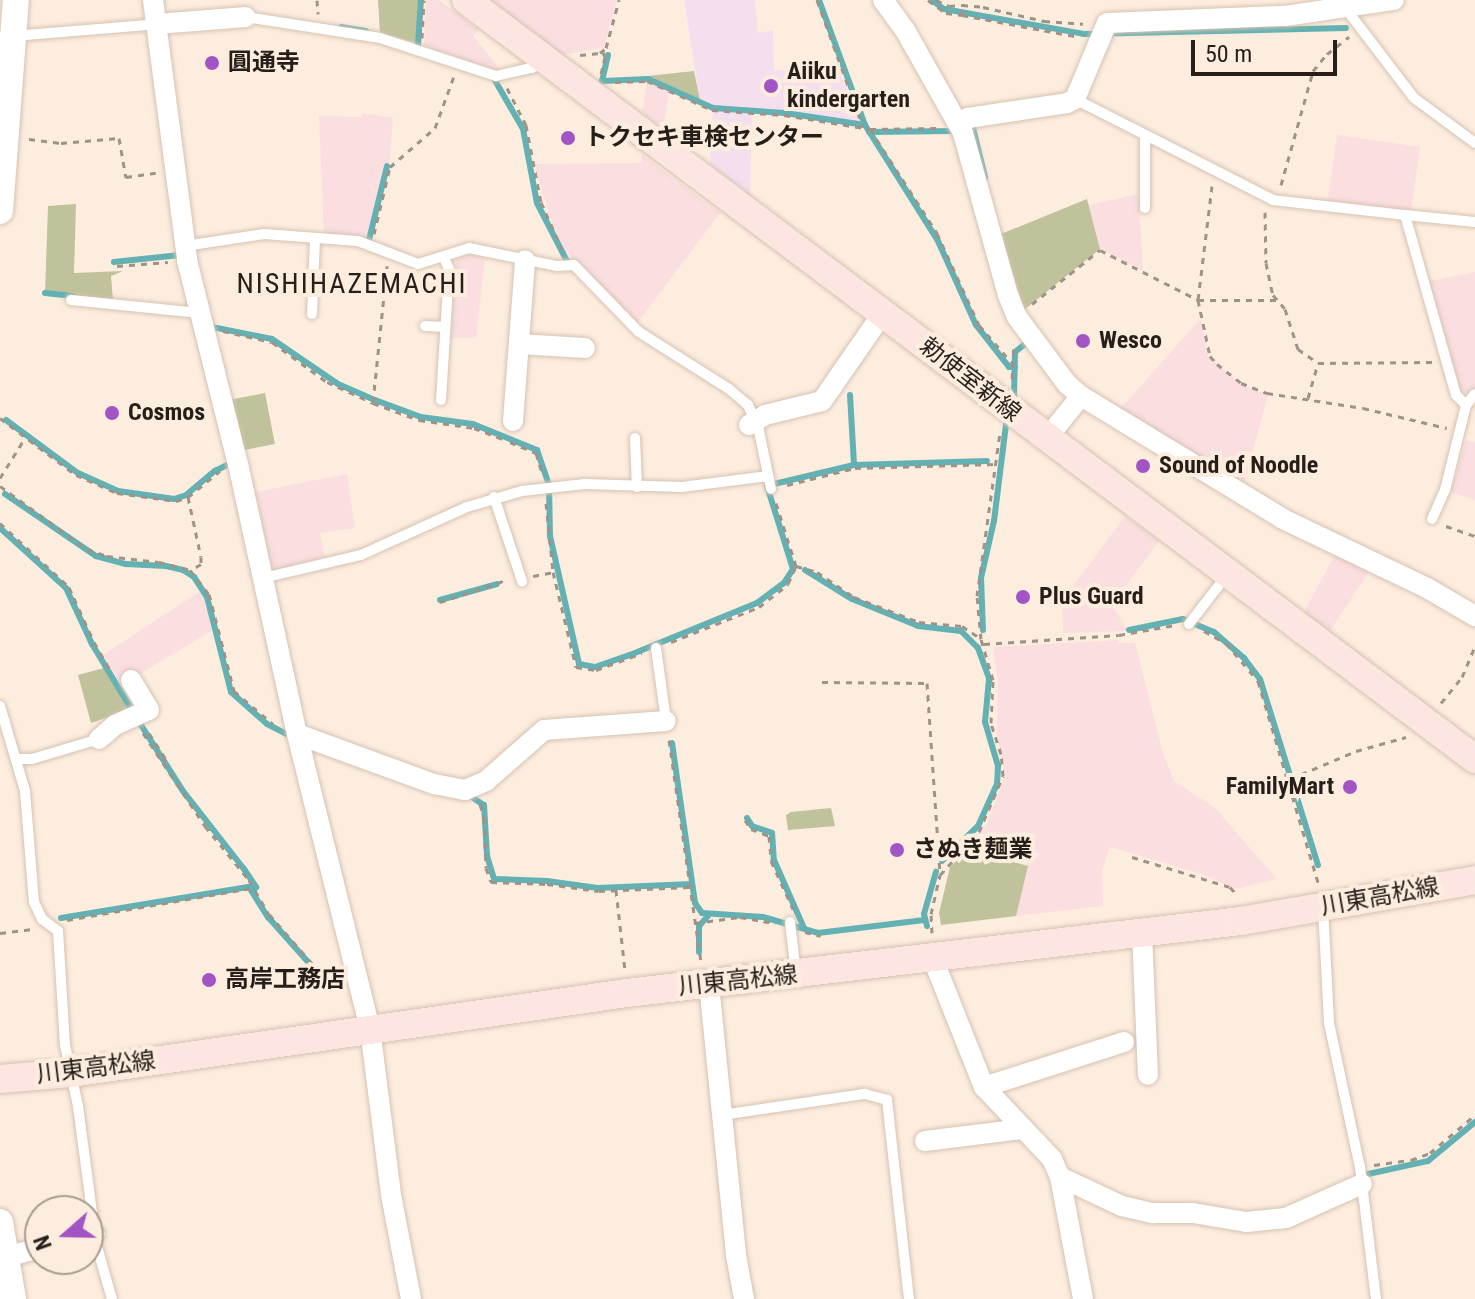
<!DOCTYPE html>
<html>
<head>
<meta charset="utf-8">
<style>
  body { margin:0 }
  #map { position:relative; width:1475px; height:1299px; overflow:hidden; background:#fdeddf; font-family:"Roboto Condensed","Noto Sans JP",sans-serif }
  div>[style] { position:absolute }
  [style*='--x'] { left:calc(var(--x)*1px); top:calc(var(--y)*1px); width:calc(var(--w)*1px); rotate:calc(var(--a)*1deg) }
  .industrial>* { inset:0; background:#fadee0; transform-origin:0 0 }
  .education>* { inset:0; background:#f4dfee }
  .green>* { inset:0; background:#bfc29a; transform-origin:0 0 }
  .stream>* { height:6px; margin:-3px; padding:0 3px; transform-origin:3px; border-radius:3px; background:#63b1b2 }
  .path>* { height:3px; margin-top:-1.5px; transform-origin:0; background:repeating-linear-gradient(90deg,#9f9389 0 6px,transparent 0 12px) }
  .roads { filter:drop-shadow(0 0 2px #d5c2b1) drop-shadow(0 0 2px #d5c2b1) }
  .service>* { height:10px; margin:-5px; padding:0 5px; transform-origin:5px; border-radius:5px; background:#fff }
  .minor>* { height:20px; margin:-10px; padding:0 10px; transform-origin:10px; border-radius:10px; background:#fff }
  .tertiary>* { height:26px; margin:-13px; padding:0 13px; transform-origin:13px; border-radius:13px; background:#fff }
  .secondary>* { height:28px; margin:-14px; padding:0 14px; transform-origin:14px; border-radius:14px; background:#fde6e1 }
  .dots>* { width:22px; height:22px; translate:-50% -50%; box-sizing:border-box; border:4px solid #fdeddf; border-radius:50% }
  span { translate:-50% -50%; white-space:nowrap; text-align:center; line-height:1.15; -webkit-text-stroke:8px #fdeddf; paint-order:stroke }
  .poi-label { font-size:24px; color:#261f19; font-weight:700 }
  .left { translate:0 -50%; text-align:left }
  .right { translate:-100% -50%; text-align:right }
  .street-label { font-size:24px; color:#261f19 }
  .quarter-label { font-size:28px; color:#261f19; letter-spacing:2px }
  .north { position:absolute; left:24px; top:1195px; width:80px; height:80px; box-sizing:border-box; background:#fdeddf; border:2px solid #a79b90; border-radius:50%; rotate:250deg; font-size:22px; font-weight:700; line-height:32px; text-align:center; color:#261f19 }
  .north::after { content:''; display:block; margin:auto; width:28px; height:36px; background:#a253c4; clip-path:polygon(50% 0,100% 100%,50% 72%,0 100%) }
  .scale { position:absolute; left:1191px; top:40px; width:146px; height:36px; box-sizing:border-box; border:4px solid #261f19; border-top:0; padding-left:10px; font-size:24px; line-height:28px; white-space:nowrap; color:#261f19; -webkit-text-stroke:6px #fdeddf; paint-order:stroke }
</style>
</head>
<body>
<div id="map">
  <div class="industrial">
    <i style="clip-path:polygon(426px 0,439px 0,479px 30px,473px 36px,500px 69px,488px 69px,424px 45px)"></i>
    <i style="clip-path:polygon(491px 0,617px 0,604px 47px,563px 55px)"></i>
    <i style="clip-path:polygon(647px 82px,669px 91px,663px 128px,642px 112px)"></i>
    <i style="clip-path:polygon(362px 113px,393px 118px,389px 167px,386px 167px,379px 206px,368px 239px,324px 236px,319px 116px,362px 117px)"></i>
    <i style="left:1337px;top:135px;width:84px;height:67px;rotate:8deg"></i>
    <i style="clip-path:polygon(642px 155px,720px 213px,636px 325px,565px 250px,552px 223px,534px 164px,641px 163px)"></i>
    <i style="clip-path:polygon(1138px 194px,1143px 270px,1142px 270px,1100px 249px,1089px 205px)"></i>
    <i style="clip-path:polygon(468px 255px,485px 258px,476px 338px,451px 338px,456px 259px)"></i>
    <i style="clip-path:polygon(1475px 272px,1475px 389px,1461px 394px,1429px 281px)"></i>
    <i style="clip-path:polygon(1200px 319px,1209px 357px,1240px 384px,1268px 395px,1243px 487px,1117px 413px)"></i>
    <i style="clip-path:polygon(1466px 441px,1475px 442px,1475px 500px,1451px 492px)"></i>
    <i style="clip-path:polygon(347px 474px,355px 528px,320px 533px,325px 559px,272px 571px,256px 492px)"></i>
    <i style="clip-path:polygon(1125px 516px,1159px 541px,1112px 605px,1128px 631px,1063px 633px,1062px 601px)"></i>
    <i style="clip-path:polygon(1336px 553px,1370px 570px,1330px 631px,1304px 612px)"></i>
    <i style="clip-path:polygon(202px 590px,213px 630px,121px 685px,103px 655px)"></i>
    <i style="clip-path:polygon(1118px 640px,1119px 643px,1135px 643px,1163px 753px,1174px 781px,1215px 808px,1277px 879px,1235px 889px,1202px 874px,1110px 847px,1102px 870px,1103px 906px,1016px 916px,1028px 863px,969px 847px,987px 823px,1005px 776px,997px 734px,998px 680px,993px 647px)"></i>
  </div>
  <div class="education">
    <i style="clip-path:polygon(684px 0,755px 0,758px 33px,773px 30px,774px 71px,836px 63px,860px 124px,776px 111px,752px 113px,750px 195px,710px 164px,713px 107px,700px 100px)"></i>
  </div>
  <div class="green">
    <i style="clip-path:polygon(378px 0,419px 0,417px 43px,380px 33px)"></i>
    <i style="clip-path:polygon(694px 71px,700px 100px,639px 77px)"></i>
    <i style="clip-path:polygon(1087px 199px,1100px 249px,1024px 310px,1001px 234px)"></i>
    <i style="clip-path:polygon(76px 204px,74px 273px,123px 271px,111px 276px,113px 300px,45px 293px,48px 206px)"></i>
    <i style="left:265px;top:393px;width:52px;height:34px;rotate:79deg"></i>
    <i style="clip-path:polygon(104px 668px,130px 710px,91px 723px,78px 675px)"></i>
    <i style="clip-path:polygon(831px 808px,835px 826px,788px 830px,786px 815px,791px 812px)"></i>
    <i style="clip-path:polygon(968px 849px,1028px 866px,1016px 916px,941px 925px,939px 913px,950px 867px)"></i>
  </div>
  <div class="stream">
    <i style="--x:819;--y:0;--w:133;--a:69.8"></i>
    <i style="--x:865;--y:125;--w:137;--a:57.8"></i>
    <i style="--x:938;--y:241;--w:92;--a:65.7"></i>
    <i style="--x:976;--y:325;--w:53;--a:51.8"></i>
    <i style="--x:1009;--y:367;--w:6;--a:0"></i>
    <i style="--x:932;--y:0;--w:15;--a:37"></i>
    <i style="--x:944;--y:9;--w:142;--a:10.1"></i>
    <i style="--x:1084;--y:34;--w:262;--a:-1.3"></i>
    <i style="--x:341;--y:27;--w:25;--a:9"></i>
    <i style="--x:418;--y:45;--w:45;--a:-86.2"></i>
    <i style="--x:608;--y:55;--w:27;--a:103"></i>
    <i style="--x:602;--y:81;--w:46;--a:-2.5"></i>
    <i style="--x:648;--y:79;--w:71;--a:24"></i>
    <i style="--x:713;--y:108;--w:72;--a:4"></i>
    <i style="--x:785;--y:113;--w:81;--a:8.5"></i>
    <i style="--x:493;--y:77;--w:60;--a:60"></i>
    <i style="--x:523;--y:129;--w:75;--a:79.3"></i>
    <i style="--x:537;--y:203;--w:68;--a:62.7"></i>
    <i style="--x:972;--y:124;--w:55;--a:76.2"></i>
    <i style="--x:869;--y:132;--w:84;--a:-0.7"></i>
    <i style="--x:369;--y:240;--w:76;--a:-76.3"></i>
    <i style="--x:114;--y:262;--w:66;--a:-6.1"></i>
    <i style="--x:45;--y:293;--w:28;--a:6"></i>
    <i style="--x:212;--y:327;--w:61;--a:11.3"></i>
    <i style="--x:272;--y:339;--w:80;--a:34.3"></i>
    <i style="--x:338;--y:384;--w:40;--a:23.4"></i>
    <i style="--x:375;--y:400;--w:49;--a:20.3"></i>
    <i style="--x:421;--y:417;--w:52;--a:7.7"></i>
    <i style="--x:473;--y:424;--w:69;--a:22.1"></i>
    <i style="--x:537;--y:450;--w:37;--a:71"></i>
    <i style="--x:549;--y:485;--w:51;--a:88.9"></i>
    <i style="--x:550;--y:536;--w:131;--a:77.2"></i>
    <i style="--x:579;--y:664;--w:16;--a:11"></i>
    <i style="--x:595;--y:667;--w:37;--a:-19"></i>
    <i style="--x:630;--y:655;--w:137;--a:-22.3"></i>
    <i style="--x:757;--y:603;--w:34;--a:-37"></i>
    <i style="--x:784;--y:583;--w:17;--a:-57"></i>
    <i style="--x:793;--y:569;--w:87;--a:-107.4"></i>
    <i style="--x:850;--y:395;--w:70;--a:86.7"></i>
    <i style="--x:1014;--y:396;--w:44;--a:-88.7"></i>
    <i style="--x:1015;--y:352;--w:13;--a:-39"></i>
    <i style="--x:6;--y:420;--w:89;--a:36.4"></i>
    <i style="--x:78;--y:473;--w:44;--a:24.2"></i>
    <i style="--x:118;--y:491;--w:57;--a:8.1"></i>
    <i style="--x:174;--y:499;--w:13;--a:-18"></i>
    <i style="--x:186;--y:495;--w:38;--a:-40"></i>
    <i style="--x:215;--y:471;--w:18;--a:-27"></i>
    <i style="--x:774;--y:484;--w:82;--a:-13.4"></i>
    <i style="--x:854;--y:465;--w:133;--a:-1.7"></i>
    <i style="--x:5;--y:494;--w:110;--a:34.3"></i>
    <i style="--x:96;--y:556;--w:31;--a:15"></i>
    <i style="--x:126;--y:564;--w:40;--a:2.9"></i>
    <i style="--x:166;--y:566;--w:17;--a:13"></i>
    <i style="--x:183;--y:570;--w:13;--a:32"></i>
    <i style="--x:194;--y:577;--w:24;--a:57"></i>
    <i style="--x:207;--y:597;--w:98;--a:75.8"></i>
    <i style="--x:231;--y:692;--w:48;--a:41.6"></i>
    <i style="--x:267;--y:724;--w:25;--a:27"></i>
    <i style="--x:0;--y:528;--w:89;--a:42.3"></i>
    <i style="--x:66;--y:588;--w:62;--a:65.1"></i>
    <i style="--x:92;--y:644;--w:95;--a:58.8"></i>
    <i style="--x:141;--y:725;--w:78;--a:57.5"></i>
    <i style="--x:183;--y:791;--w:99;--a:52"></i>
    <i style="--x:244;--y:869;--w:22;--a:56"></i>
    <i style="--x:256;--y:887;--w:6;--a:129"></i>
    <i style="--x:805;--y:570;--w:55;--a:31.7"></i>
    <i style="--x:852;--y:599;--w:71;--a:22.2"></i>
    <i style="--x:918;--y:626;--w:43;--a:6.6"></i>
    <i style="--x:961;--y:631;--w:24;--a:45"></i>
    <i style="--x:978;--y:648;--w:33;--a:70"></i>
    <i style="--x:989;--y:679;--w:43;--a:95.3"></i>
    <i style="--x:985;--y:722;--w:46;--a:73.5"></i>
    <i style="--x:998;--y:766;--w:18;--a:93"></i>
    <i style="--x:997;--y:784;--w:46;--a:114.3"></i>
    <i style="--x:978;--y:826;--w:50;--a:135.8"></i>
    <i style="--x:440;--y:600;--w:59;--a:-15.7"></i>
    <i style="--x:983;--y:630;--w:52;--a:-92.2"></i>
    <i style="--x:981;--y:578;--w:58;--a:-77.2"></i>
    <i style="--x:994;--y:521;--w:97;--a:-82.9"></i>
    <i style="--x:1129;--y:630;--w:55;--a:-11.5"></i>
    <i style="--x:1183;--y:619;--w:34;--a:23"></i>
    <i style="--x:1214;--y:632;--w:40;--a:41"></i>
    <i style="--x:1244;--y:658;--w:26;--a:53"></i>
    <i style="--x:1260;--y:679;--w:195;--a:72.7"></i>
    <i style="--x:672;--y:743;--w:162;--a:81.8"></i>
    <i style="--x:695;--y:903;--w:12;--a:55"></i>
    <i style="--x:702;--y:913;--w:61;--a:3.8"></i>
    <i style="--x:763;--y:917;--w:57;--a:16.2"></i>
    <i style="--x:818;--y:933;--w:107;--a:-7"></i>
    <i style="--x:467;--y:794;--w:20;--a:33"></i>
    <i style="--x:484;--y:805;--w:51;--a:86.6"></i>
    <i style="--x:487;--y:856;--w:24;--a:73"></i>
    <i style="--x:494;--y:879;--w:53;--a:2.2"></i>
    <i style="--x:547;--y:881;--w:51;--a:7.8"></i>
    <i style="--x:598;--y:888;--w:94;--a:-2.4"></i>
    <i style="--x:747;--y:818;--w:9;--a:58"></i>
    <i style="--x:752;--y:826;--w:21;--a:19"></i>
    <i style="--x:772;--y:833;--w:27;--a:86"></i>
    <i style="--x:774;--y:860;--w:74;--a:66.2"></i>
    <i style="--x:61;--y:918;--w:191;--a:-9.4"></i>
    <i style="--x:249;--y:887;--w:36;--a:58"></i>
    <i style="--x:268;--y:917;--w:71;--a:48.4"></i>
    <i style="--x:315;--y:970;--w:13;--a:23"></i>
    <i style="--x:327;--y:975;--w:23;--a:-2"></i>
    <i style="--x:927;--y:926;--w:12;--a:-104"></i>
    <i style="--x:924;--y:914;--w:44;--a:-74.1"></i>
    <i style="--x:699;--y:952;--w:26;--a:-90"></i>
    <i style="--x:699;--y:926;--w:13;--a:-48"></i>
    <i style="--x:1359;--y:1176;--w:71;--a:-12.3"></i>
    <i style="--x:1428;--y:1161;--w:61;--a:-39.7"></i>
  </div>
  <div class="path">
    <i style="--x:317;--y:0;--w:14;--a:86"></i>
    <i style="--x:817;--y:0;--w:135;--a:70.1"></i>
    <i style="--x:928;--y:0;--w:22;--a:36"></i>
    <i style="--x:946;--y:13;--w:16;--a:7"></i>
    <i style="--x:962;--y:15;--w:10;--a:-90"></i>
    <i style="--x:962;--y:5;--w:21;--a:5"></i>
    <i style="--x:983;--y:7;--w:63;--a:12.9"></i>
    <i style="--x:1044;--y:21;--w:39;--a:4"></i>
    <i style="--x:936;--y:0;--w:14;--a:25"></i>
    <i style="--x:949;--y:6;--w:13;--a:-4"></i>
    <i style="--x:962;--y:15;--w:120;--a:10.6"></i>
    <i style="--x:422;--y:38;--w:38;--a:-87"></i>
    <i style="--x:580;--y:55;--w:20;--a:-6"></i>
    <i style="--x:600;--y:53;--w:8;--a:-40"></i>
    <i style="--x:606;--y:48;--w:50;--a:-74.8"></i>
    <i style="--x:601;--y:74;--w:17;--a:-77"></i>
    <i style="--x:605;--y:57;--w:5;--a:-112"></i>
    <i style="--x:615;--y:82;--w:32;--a:-2"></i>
    <i style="--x:647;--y:81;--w:71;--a:24"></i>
    <i style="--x:712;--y:110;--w:72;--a:4"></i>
    <i style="--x:784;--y:115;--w:87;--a:9.2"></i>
    <i style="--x:870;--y:129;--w:69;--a:-0.8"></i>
    <i style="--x:507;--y:88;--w:42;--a:62.8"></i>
    <i style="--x:526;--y:125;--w:78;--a:79"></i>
    <i style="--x:541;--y:202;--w:51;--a:65.9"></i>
    <i style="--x:870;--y:129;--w:124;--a:57.2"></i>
    <i style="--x:937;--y:233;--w:101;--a:65.5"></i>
    <i style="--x:979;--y:325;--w:50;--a:49"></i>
    <i style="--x:29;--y:139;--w:32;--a:7"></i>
    <i style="--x:61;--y:143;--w:58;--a:-4.9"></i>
    <i style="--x:119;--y:138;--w:40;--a:80"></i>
    <i style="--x:126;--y:177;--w:30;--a:-8"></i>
    <i style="--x:1281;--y:185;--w:118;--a:-74.3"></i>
    <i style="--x:1313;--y:71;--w:22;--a:-51"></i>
    <i style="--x:1327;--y:54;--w:28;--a:-38"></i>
    <i style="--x:1212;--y:186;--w:115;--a:97"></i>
    <i style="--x:1198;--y:300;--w:57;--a:77.9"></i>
    <i style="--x:1210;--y:356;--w:11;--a:49"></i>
    <i style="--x:1217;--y:364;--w:31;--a:38"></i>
    <i style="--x:1241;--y:383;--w:28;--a:21"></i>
    <i style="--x:1267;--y:393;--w:97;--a:8.9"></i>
    <i style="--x:1363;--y:408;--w:86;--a:13.4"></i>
    <i style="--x:1265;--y:212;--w:51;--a:88.9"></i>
    <i style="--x:1266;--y:263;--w:33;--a:78"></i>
    <i style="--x:1273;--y:295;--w:18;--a:49"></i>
    <i style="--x:1285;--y:309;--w:42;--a:72"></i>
    <i style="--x:1298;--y:349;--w:24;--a:35"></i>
    <i style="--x:1318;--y:363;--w:115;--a:-0.5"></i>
    <i style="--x:374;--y:234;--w:69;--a:-76.6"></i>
    <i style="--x:390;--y:167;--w:60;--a:-40.9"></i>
    <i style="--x:435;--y:128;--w:55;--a:-69.9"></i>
    <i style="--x:117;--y:266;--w:51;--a:-4.5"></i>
    <i style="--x:1032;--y:304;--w:87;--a:-38.5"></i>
    <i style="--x:1100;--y:250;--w:110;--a:27"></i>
    <i style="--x:1198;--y:300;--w:79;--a:0"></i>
    <i style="--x:223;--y:331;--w:50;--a:12.7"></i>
    <i style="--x:272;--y:342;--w:68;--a:36"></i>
    <i style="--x:327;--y:382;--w:51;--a:24.5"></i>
    <i style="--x:373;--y:403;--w:49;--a:20.3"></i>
    <i style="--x:419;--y:420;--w:56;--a:8.3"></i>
    <i style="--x:474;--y:428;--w:31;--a:21"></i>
    <i style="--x:1012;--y:379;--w:32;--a:-86"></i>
    <i style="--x:1308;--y:398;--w:36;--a:-74"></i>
    <i style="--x:373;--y:402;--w:137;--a:-84.1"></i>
    <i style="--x:0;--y:418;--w:95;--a:36.9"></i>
    <i style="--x:76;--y:475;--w:45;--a:23.7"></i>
    <i style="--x:117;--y:493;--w:60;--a:7.7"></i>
    <i style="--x:176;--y:501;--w:13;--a:-18"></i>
    <i style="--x:188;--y:497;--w:41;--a:-39.1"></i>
    <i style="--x:510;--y:442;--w:28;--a:23"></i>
    <i style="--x:536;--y:453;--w:24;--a:73"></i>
    <i style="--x:0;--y:478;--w:47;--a:-58"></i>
    <i style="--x:787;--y:485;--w:70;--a:-14"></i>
    <i style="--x:855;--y:468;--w:142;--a:-1.6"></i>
    <i style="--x:0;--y:486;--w:107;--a:35.9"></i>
    <i style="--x:87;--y:549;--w:21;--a:19"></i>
    <i style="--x:107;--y:556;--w:52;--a:6.6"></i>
    <i style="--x:159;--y:562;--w:32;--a:14"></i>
    <i style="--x:190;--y:570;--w:31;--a:52"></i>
    <i style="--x:209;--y:594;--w:100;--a:75.5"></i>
    <i style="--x:234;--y:691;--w:51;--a:40.2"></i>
    <i style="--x:188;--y:497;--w:61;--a:77.8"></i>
    <i style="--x:201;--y:557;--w:7;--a:90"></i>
    <i style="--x:201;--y:564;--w:12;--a:149"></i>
    <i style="--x:546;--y:503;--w:69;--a:84.2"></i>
    <i style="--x:553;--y:572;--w:98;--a:76.4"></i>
    <i style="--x:576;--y:667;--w:20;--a:9"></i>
    <i style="--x:596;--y:670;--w:49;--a:-20.3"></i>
    <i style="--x:776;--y:503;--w:66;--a:72.4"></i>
    <i style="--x:796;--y:566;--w:22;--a:16"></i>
    <i style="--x:817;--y:572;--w:45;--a:34"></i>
    <i style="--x:854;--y:597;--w:70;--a:21"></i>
    <i style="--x:919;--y:622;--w:43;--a:5.3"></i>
    <i style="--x:962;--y:626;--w:23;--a:34"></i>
    <i style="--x:0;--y:523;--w:94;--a:42.8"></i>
    <i style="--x:69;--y:587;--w:60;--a:65.6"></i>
    <i style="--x:94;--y:642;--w:34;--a:60"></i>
    <i style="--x:1446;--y:526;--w:31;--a:19"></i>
    <i style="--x:533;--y:576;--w:20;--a:-11"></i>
    <i style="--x:440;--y:602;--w:70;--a:-18.4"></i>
    <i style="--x:1204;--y:631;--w:25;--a:29"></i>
    <i style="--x:1226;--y:643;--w:50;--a:49.9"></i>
    <i style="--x:1258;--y:681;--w:210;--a:73.4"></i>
    <i style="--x:671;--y:642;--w:95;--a:-21.7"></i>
    <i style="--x:759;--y:607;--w:37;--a:-38"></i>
    <i style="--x:788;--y:584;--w:20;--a:-66"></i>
    <i style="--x:984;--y:644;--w:135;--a:-3.8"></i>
    <i style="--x:1119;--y:635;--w:57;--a:-10.1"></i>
    <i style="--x:822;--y:682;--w:105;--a:0.5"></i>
    <i style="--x:927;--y:683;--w:192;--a:86.1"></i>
    <i style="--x:1441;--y:703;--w:33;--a:-51"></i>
    <i style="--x:1462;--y:677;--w:34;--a:-67"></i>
    <i style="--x:143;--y:733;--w:112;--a:56.3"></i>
    <i style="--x:205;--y:826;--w:70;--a:50.8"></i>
    <i style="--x:249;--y:880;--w:39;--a:60"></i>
    <i style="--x:269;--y:914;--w:73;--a:48.9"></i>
    <i style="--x:317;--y:969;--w:18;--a:9"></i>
    <i style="--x:149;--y:733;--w:31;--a:57"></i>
    <i style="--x:166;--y:759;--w:4;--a:153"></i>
    <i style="--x:669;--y:740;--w:224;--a:81.8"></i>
    <i style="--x:1290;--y:779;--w:72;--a:-23"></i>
    <i style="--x:1356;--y:751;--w:52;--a:-15.6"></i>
    <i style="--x:480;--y:804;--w:15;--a:74"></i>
    <i style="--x:484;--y:818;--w:50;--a:87.7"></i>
    <i style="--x:486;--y:868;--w:15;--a:70"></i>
    <i style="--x:491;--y:882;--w:56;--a:2"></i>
    <i style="--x:547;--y:884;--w:52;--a:7.7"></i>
    <i style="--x:599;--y:891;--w:91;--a:-2.5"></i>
    <i style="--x:745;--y:820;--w:11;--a:56"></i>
    <i style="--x:751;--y:829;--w:19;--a:21"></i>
    <i style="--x:769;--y:836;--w:25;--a:85"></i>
    <i style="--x:771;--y:861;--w:53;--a:65.4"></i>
    <i style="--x:1132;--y:857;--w:102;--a:17"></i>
    <i style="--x:1230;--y:887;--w:11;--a:49"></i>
    <i style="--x:616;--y:890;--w:81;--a:83.6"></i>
    <i style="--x:67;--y:920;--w:189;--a:-9.8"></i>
    <i style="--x:695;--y:923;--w:45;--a:-7.6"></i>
    <i style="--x:740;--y:917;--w:36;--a:10"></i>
    <i style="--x:805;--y:932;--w:16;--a:14"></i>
    <i style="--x:0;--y:933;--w:33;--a:-7"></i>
    <i style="--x:932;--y:933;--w:19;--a:-93"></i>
    <i style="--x:931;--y:914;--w:40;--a:-77"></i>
    <i style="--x:940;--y:875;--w:58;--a:-47.8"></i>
    <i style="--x:979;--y:832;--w:61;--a:-66.8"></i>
    <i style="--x:1003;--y:776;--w:22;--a:-95"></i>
    <i style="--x:1001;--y:754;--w:33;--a:-108"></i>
    <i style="--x:991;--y:723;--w:43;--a:-87.3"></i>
    <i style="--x:993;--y:680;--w:43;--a:-106.3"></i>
    <i style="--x:981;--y:639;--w:43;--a:-95.3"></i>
    <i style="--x:977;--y:596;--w:165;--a:-82"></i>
    <i style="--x:1374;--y:1165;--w:37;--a:-8"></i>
    <i style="--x:1411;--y:1160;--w:20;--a:-20"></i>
    <i style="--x:1430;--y:1153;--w:59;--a:-40.2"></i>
  </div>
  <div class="roads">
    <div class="service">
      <i style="--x:1346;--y:9;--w:112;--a:52.6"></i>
      <i style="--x:1414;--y:98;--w:76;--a:36.4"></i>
      <i style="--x:246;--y:17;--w:136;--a:8.9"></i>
      <i style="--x:380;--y:38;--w:122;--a:18.1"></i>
      <i style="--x:496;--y:76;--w:37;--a:-13"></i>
      <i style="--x:532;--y:68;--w:13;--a:-39"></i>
      <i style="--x:0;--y:37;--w:158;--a:-4.7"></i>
      <i style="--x:1075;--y:99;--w:222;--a:27"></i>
      <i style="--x:1273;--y:200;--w:133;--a:6.5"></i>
      <i style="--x:1405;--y:215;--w:187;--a:74.2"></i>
      <i style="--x:1456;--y:395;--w:14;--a:45"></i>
      <i style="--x:1466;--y:405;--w:14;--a:-51"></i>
      <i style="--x:1145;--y:136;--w:72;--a:90"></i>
      <i style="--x:1405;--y:215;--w:70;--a:5.7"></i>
      <i style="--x:185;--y:246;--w:80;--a:-8.6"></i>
      <i style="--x:264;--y:234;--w:94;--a:4.3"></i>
      <i style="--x:358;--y:241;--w:64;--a:21"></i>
      <i style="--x:418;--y:264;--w:53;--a:-17.4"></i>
      <i style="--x:469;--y:248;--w:90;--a:11.6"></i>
      <i style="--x:557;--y:266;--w:17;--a:-3"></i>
      <i style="--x:574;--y:265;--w:93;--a:45.9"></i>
      <i style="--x:639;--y:332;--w:107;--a:32.3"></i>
      <i style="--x:729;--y:389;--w:25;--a:40"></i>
      <i style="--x:748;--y:405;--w:28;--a:67"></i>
      <i style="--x:759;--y:431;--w:59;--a:78.3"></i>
      <i style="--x:71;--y:300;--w:129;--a:5.8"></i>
      <i style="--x:312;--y:314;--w:76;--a:-87.7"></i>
      <i style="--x:425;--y:326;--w:20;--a:3"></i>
      <i style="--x:441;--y:400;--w:131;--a:-86.5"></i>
      <i style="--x:449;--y:269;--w:12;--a:-114"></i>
      <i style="--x:635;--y:438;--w:49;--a:87.7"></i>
      <i style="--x:494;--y:497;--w:89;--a:71.6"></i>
      <i style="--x:1432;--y:519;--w:32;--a:-66"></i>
      <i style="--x:1445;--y:490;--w:88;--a:-76.1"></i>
      <i style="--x:263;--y:578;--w:101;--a:-13.2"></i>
      <i style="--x:361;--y:555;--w:116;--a:-24.4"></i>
      <i style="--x:467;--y:507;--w:57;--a:-16.2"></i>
      <i style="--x:522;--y:491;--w:63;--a:-6.3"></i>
      <i style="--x:585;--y:484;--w:97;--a:1.8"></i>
      <i style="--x:682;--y:487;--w:87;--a:-7.3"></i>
      <i style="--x:1189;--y:624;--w:62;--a:-52.2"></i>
      <i style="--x:656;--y:648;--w:74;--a:82.2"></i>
      <i style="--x:0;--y:706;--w:89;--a:73.6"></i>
      <i style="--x:25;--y:791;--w:111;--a:85.4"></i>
      <i style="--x:34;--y:902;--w:19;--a:65"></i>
      <i style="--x:42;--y:919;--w:20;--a:37"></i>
      <i style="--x:58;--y:931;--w:114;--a:86.5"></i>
      <i style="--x:65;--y:1045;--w:62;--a:78"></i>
      <i style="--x:78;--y:1106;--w:138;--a:82.5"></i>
      <i style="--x:96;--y:1243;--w:58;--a:74.1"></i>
      <i style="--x:16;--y:759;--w:16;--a:0"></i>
      <i style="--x:32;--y:759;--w:70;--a:-16.6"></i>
      <i style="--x:1323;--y:908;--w:115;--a:87"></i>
      <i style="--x:1329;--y:1023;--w:147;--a:77.9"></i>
      <i style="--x:1360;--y:1167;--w:133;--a:83.1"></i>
      <i style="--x:790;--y:922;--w:51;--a:83.3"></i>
      <i style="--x:722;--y:1115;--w:145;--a:-8.4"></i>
      <i style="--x:865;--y:1094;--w:23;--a:15"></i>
      <i style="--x:887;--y:1100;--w:200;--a:83.7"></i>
    </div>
    <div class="minor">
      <i style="--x:153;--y:0;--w:262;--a:82.5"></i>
      <i style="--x:187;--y:260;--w:210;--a:76"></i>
      <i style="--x:238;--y:464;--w:276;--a:77.7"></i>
      <i style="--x:297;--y:734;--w:303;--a:76.1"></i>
      <i style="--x:370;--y:1028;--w:168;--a:82.8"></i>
      <i style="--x:391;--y:1195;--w:106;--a:79.1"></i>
      <i style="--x:883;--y:0;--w:37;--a:54"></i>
      <i style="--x:905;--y:30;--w:118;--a:60.6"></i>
      <i style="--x:963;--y:133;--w:168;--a:74.5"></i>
      <i style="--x:1008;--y:295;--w:24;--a:68"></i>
      <i style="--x:1017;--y:317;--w:84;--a:53.3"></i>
      <i style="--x:1067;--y:384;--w:18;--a:41"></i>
      <i style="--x:1081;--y:396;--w:237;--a:31.3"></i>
      <i style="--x:1283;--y:519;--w:160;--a:25.6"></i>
      <i style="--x:1427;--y:588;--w:56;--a:30.3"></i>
      <i style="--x:157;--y:24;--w:89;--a:-4.5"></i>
      <i style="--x:958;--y:124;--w:12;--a:-31"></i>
      <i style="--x:968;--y:118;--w:100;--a:-8.6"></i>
      <i style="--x:1067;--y:103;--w:9;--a:-27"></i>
      <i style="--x:1075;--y:99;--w:82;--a:-67.2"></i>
      <i style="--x:1107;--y:23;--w:178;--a:-2.3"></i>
      <i style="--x:1285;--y:16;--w:110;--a:-8.4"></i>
      <i style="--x:519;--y:344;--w:66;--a:3.5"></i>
      <i style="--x:513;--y:421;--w:161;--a:-85.7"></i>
      <i style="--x:749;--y:425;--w:19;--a:-32"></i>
      <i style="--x:765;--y:415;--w:59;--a:-13.8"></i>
      <i style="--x:822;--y:401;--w:107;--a:-55.3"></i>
      <i style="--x:1047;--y:438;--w:54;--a:-51"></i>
      <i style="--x:297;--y:734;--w:146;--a:20.1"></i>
      <i style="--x:434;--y:784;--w:32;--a:11"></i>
      <i style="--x:465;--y:790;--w:23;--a:-23"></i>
      <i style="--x:486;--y:781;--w:77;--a:-41.3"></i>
      <i style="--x:544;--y:730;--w:122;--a:-4.2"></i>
      <i style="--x:99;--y:739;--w:21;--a:-41"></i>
      <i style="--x:115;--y:725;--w:37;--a:-24"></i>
      <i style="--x:149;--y:710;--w:35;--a:-121"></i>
      <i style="--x:1142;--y:933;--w:142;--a:87.6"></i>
      <i style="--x:933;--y:959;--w:138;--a:68.3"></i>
      <i style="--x:984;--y:1087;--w:99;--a:46.6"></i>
      <i style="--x:1052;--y:1159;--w:20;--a:66"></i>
      <i style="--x:1060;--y:1177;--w:124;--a:79.3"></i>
      <i style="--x:709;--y:984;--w:272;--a:84.3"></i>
      <i style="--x:736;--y:1255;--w:45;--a:79.7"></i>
      <i style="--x:984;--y:1087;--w:147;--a:-17.8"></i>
      <i style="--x:925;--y:1141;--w:99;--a:-7"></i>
      <i style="--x:1060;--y:1177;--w:68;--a:25.1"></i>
      <i style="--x:1122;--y:1206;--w:32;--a:13"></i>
      <i style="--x:1153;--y:1213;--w:40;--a:0"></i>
      <i style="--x:1193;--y:1213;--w:54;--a:9.6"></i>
      <i style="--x:1246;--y:1222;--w:40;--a:-5.7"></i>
      <i style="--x:1286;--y:1218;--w:83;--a:-24.1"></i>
      <i style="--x:88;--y:1236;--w:7;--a:-16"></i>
      <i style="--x:6;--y:1257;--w:35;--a:-15"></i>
    </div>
    <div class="tertiary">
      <i style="--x:0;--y:211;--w:212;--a:-85.7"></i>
      <i style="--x:0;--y:1222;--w:78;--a:80.4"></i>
    </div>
    <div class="secondary">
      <i style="--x:466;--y:0;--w:1263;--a:36.95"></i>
      <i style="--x:0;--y:1079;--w:71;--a:-4.8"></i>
      <i style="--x:71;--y:1073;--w:562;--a:-8.19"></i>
      <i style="--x:627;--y:993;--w:618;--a:-6.69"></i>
      <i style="--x:1241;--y:921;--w:238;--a:-9.9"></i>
    </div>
  </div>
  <div class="dots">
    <i style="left:212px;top:63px;background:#a253c4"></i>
    <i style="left:771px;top:86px;background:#a253c4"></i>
    <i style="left:568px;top:138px;background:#a253c4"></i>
    <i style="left:1083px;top:341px;background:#a253c4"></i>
    <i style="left:112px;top:413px;background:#a253c4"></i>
    <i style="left:1143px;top:466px;background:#a253c4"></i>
    <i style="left:1023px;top:597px;background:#a253c4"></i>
    <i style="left:1350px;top:787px;background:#a253c4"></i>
    <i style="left:897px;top:850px;background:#a253c4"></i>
    <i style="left:209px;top:980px;background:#a253c4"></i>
  </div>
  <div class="poi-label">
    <span class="left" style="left:228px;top:63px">圓通寺</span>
    <span class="left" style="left:787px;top:86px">Aiiku<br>kindergarten</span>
    <span class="left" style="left:584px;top:138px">トクセキ車検センター</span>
    <span class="left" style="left:1099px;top:341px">Wesco</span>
    <span class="left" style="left:128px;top:413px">Cosmos</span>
    <span class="left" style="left:1159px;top:466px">Sound of Noodle</span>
    <span class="left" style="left:1039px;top:597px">Plus Guard</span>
    <span class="right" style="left:1334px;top:787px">FamilyMart</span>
    <span class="left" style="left:913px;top:850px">さぬき麺業</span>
    <span class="left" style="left:225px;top:980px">高岸工務店</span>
  </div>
  <div class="street-label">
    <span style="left:970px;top:380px;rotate:38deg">勅使室新線</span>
    <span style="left:1380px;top:897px;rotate:-10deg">川東高松線</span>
    <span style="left:738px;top:981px;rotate:-6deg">川東高松線</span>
    <span style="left:96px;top:1068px;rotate:-7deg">川東高松線</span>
  </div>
  <div class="quarter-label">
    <span style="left:352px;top:284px">NISHIHAZEMACHI</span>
  </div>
  <div class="north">N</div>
  <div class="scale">50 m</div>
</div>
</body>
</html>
